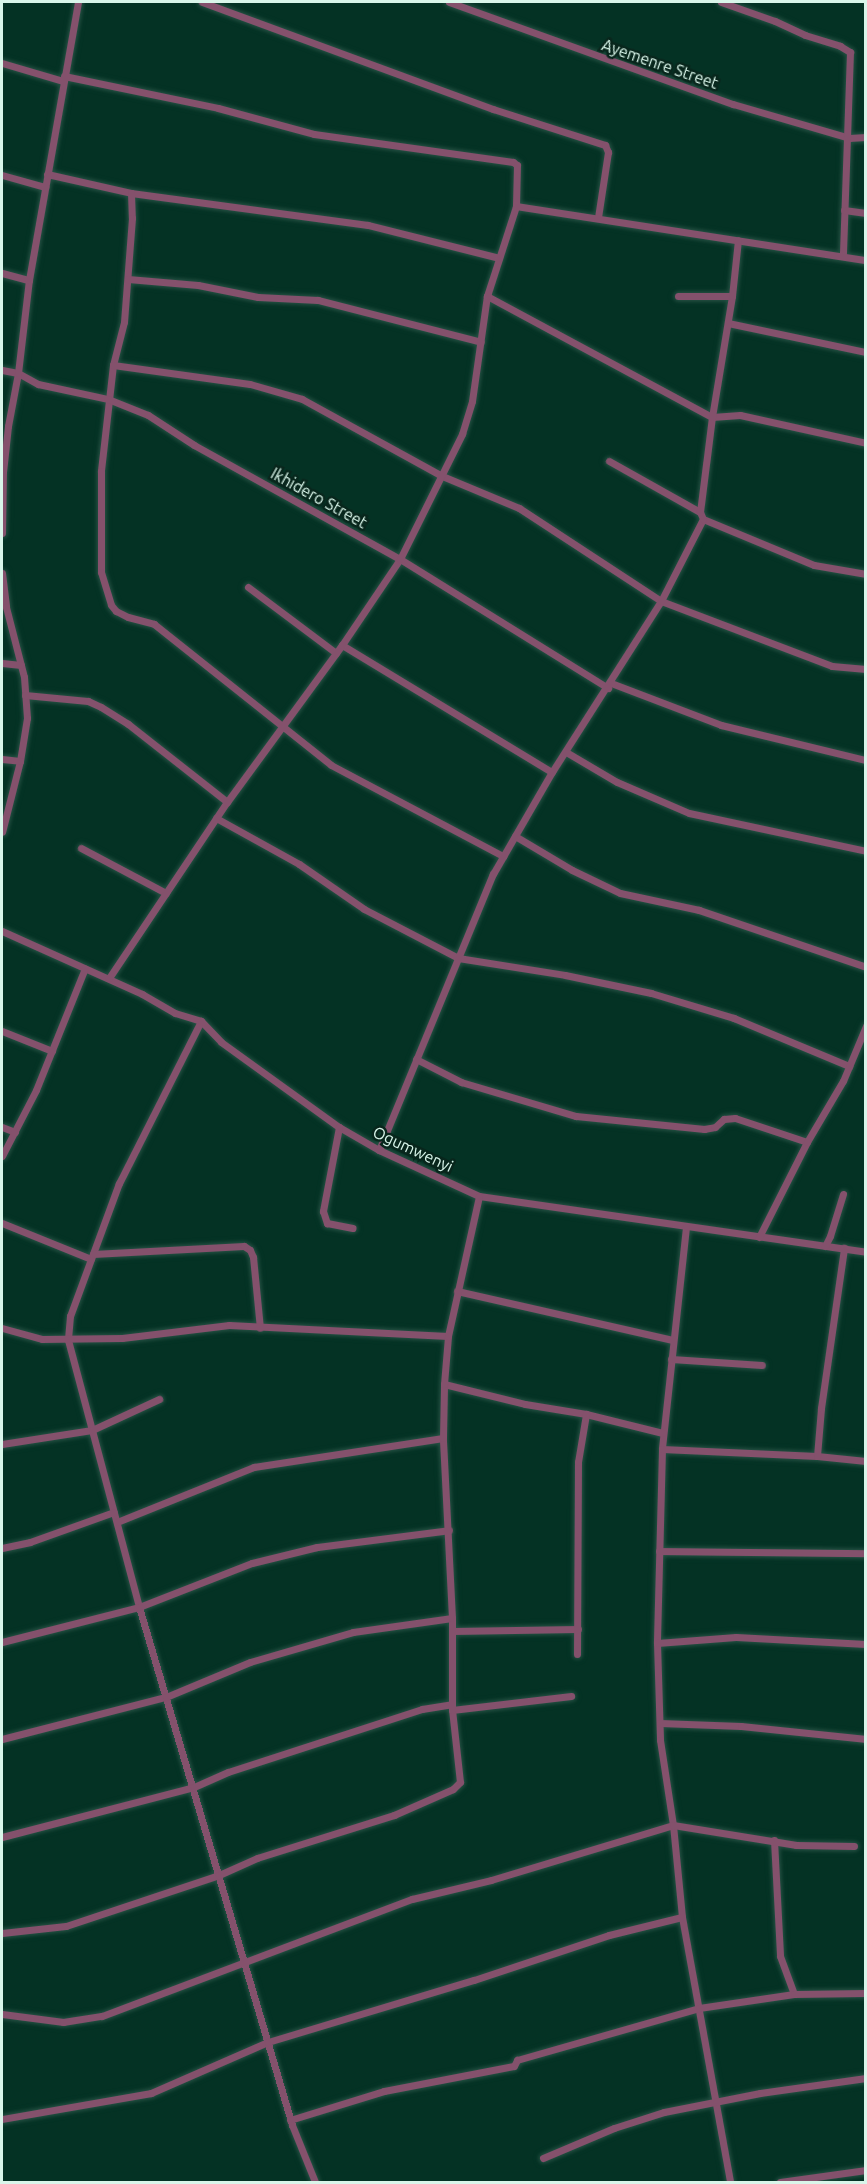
<!DOCTYPE html>
<html>
<head>
<meta charset="utf-8">
<style>
  body { margin:0 }
  #map { position:relative; width:867px; height:2184px; overflow:hidden; background:#043224; font-family:Ubuntu,sans-serif }
  div>[style] { position:absolute }
  [style*='--x'] { left:calc(var(--x)*1px); top:calc(var(--y)*1px); width:calc(var(--w)*1px); rotate:calc(var(--a)*1deg) }
  .roads { filter:drop-shadow(0 0 2px #265144) drop-shadow(0 0 2px #265144) }
  .street>* { height:7px; margin:-3.5px; padding:0 3.5px; transform-origin:3.5px; border-radius:3.5px; background:#84516c }
  span { translate:-50% -50%; white-space:nowrap; text-align:center; line-height:1.15; -webkit-text-stroke:5px #08261c; paint-order:stroke }
  .street-label { font-size:16px; color:#d9f6ea }
  .frame { position:absolute; inset:0; border:3px solid #d9f6ea; pointer-events:none }
</style>
</head>
<body>
<div id="map">
  <div class="roads">
    <div class="street">
      <i style="--x:202;--y:2;--w:310;--a:20.2"></i>
      <i style="--x:493;--y:109;--w:118;--a:17.8"></i>
      <i style="--x:605;--y:145;--w:8;--a:67"></i>
      <i style="--x:608;--y:152;--w:66;--a:98.7"></i>
      <i style="--x:449;--y:2;--w:302;--a:19.8"></i>
      <i style="--x:733;--y:104;--w:121;--a:16.3"></i>
      <i style="--x:849;--y:138;--w:17;--a:-3"></i>
      <i style="--x:721;--y:2;--w:57;--a:19.4"></i>
      <i style="--x:775;--y:21;--w:33;--a:25"></i>
      <i style="--x:805;--y:35;--w:37;--a:17"></i>
      <i style="--x:840;--y:46;--w:12;--a:31"></i>
      <i style="--x:850;--y:52;--w:204;--a:92"></i>
      <i style="--x:2;--y:63;--w:64;--a:16.4"></i>
      <i style="--x:64;--y:76;--w:157;--a:11.7"></i>
      <i style="--x:218;--y:108;--w:99;--a:15.2"></i>
      <i style="--x:314;--y:134;--w:201;--a:8"></i>
      <i style="--x:513;--y:162;--w:5;--a:37"></i>
      <i style="--x:517;--y:165;--w:41;--a:91.4"></i>
      <i style="--x:47;--y:174;--w:86;--a:12.7"></i>
      <i style="--x:131;--y:193;--w:239;--a:7.7"></i>
      <i style="--x:368;--y:225;--w:135;--a:14.1"></i>
      <i style="--x:2;--y:175;--w:45;--a:15.6"></i>
      <i style="--x:131;--y:193;--w:25;--a:88"></i>
      <i style="--x:132;--y:218;--w:104;--a:94.4"></i>
      <i style="--x:124;--y:322;--w:44;--a:104.3"></i>
      <i style="--x:113;--y:365;--w:107;--a:96.5"></i>
      <i style="--x:101;--y:471;--w:101;--a:90"></i>
      <i style="--x:101;--y:572;--w:34;--a:73"></i>
      <i style="--x:111;--y:605;--w:8;--a:50"></i>
      <i style="--x:116;--y:611;--w:13;--a:27"></i>
      <i style="--x:128;--y:617;--w:27;--a:15"></i>
      <i style="--x:154;--y:624;--w:226;--a:38.5"></i>
      <i style="--x:331;--y:765;--w:195;--a:27.9"></i>
      <i style="--x:844;--y:210;--w:22;--a:8"></i>
      <i style="--x:2;--y:273;--w:28;--a:15"></i>
      <i style="--x:128;--y:279;--w:70;--a:4.9"></i>
      <i style="--x:198;--y:285;--w:61;--a:11.3"></i>
      <i style="--x:258;--y:297;--w:60;--a:2.9"></i>
      <i style="--x:318;--y:300;--w:168;--a:14.4"></i>
      <i style="--x:487;--y:296;--w:255;--a:28.3"></i>
      <i style="--x:712;--y:417;--w:28;--a:-4"></i>
      <i style="--x:740;--y:415;--w:129;--a:12.5"></i>
      <i style="--x:678;--y:296;--w:54;--a:0"></i>
      <i style="--x:728;--y:323;--w:141;--a:11.9"></i>
      <i style="--x:113;--y:365;--w:138;--a:7.9"></i>
      <i style="--x:250;--y:384;--w:54;--a:16.1"></i>
      <i style="--x:302;--y:399;--w:158;--a:28.8"></i>
      <i style="--x:440;--y:475;--w:86;--a:22.7"></i>
      <i style="--x:519;--y:508;--w:170;--a:33.2"></i>
      <i style="--x:661;--y:601;--w:183;--a:20.8"></i>
      <i style="--x:832;--y:666;--w:34;--a:5"></i>
      <i style="--x:2;--y:370;--w:16;--a:11"></i>
      <i style="--x:18;--y:373;--w:23;--a:29"></i>
      <i style="--x:38;--y:384;--w:72;--a:12.1"></i>
      <i style="--x:108;--y:399;--w:43;--a:21.8"></i>
      <i style="--x:148;--y:415;--w:55;--a:33.1"></i>
      <i style="--x:194;--y:445;--w:235;--a:29"></i>
      <i style="--x:400;--y:559;--w:245;--a:31.8"></i>
      <i style="--x:609;--y:461;--w:104;--a:29.3"></i>
      <i style="--x:703;--y:519;--w:120;--a:22.5"></i>
      <i style="--x:814;--y:565;--w:53;--a:9.8"></i>
      <i style="--x:2;--y:533;--w:61;--a:-89.1"></i>
      <i style="--x:3;--y:472;--w:46;--a:-83.8"></i>
      <i style="--x:8;--y:426;--w:54;--a:-79.3"></i>
      <i style="--x:18;--y:373;--w:94;--a:-83.3"></i>
      <i style="--x:29;--y:280;--w:282;--a:-80"></i>
      <i style="--x:2;--y:573;--w:34;--a:83"></i>
      <i style="--x:6;--y:607;--w:72;--a:75.6"></i>
      <i style="--x:24;--y:677;--w:41;--a:85.8"></i>
      <i style="--x:27;--y:718;--w:44;--a:99.2"></i>
      <i style="--x:20;--y:761;--w:73;--a:104.2"></i>
      <i style="--x:248;--y:587;--w:110;--a:36.9"></i>
      <i style="--x:342;--y:645;--w:245;--a:31.2"></i>
      <i style="--x:2;--y:663;--w:19;--a:6"></i>
      <i style="--x:611;--y:683;--w:118;--a:20.9"></i>
      <i style="--x:721;--y:725;--w:149;--a:13.6"></i>
      <i style="--x:25;--y:695;--w:63;--a:5.4"></i>
      <i style="--x:88;--y:701;--w:14;--a:25"></i>
      <i style="--x:101;--y:707;--w:32;--a:32"></i>
      <i style="--x:128;--y:724;--w:126;--a:38.2"></i>
      <i style="--x:566;--y:752;--w:59;--a:30.5"></i>
      <i style="--x:617;--y:782;--w:78;--a:23.3"></i>
      <i style="--x:689;--y:813;--w:181;--a:12.1"></i>
      <i style="--x:2;--y:759;--w:18;--a:6"></i>
      <i style="--x:216;--y:818;--w:95;--a:29"></i>
      <i style="--x:299;--y:864;--w:79;--a:34.7"></i>
      <i style="--x:364;--y:909;--w:106;--a:27.5"></i>
      <i style="--x:458;--y:958;--w:108;--a:9"></i>
      <i style="--x:565;--y:975;--w:88;--a:11.8"></i>
      <i style="--x:651;--y:993;--w:87;--a:16.8"></i>
      <i style="--x:734;--y:1018;--w:125;--a:22.7"></i>
      <i style="--x:515;--y:836;--w:66;--a:30.8"></i>
      <i style="--x:572;--y:870;--w:53;--a:25.6"></i>
      <i style="--x:620;--y:893;--w:81;--a:12.1"></i>
      <i style="--x:699;--y:910;--w:176;--a:18.8"></i>
      <i style="--x:81;--y:848;--w:96;--a:27.9"></i>
      <i style="--x:2;--y:931;--w:154;--a:24.2"></i>
      <i style="--x:142;--y:994;--w:38;--a:30"></i>
      <i style="--x:175;--y:1013;--w:27;--a:17"></i>
      <i style="--x:201;--y:1021;--w:29;--a:46"></i>
      <i style="--x:221;--y:1042;--w:145;--a:35.8"></i>
      <i style="--x:339;--y:1127;--w:46;--a:29.9"></i>
      <i style="--x:379;--y:1150;--w:110;--a:24.7"></i>
      <i style="--x:479;--y:1196;--w:391;--a:8.2"></i>
      <i style="--x:109;--y:978;--w:212;--a:-56.2"></i>
      <i style="--x:227;--y:802;--w:195;--a:-53.8"></i>
      <i style="--x:342;--y:645;--w:104;--a:-56"></i>
      <i style="--x:400;--y:559;--w:140;--a:-63.6"></i>
      <i style="--x:462;--y:434;--w:34;--a:-73"></i>
      <i style="--x:472;--y:401;--w:106;--a:-81.9"></i>
      <i style="--x:487;--y:296;--w:95;--a:-72.1"></i>
      <i style="--x:516;--y:206;--w:354;--a:8.8"></i>
      <i style="--x:201;--y:1021;--w:182;--a:116.8"></i>
      <i style="--x:119;--y:1183;--w:142;--a:110.2"></i>
      <i style="--x:70;--y:1316;--w:24;--a:95"></i>
      <i style="--x:68;--y:1340;--w:276;--a:75.1"></i>
      <i style="--x:139;--y:1607;--w:540;--a:73.54"></i>
      <i style="--x:292;--y:2125;--w:61;--a:68"></i>
      <i style="--x:2;--y:1031;--w:54;--a:21.8"></i>
      <i style="--x:416;--y:1059;--w:51;--a:27.1"></i>
      <i style="--x:461;--y:1082;--w:120;--a:16.5"></i>
      <i style="--x:576;--y:1116;--w:129;--a:5.8"></i>
      <i style="--x:704;--y:1129;--w:11;--a:-10"></i>
      <i style="--x:715;--y:1127;--w:12;--a:-42"></i>
      <i style="--x:724;--y:1119;--w:11;--a:-5"></i>
      <i style="--x:735;--y:1118;--w:76;--a:18.4"></i>
      <i style="--x:2;--y:1127;--w:14;--a:21"></i>
      <i style="--x:339;--y:1127;--w:86;--a:100.8"></i>
      <i style="--x:323;--y:1211;--w:13;--a:72"></i>
      <i style="--x:327;--y:1223;--w:26;--a:11"></i>
      <i style="--x:379;--y:1150;--w:299;--a:-67.6"></i>
      <i style="--x:493;--y:874;--w:118;--a:-60"></i>
      <i style="--x:552;--y:772;--w:203;--a:-57.5"></i>
      <i style="--x:661;--y:601;--w:92;--a:-62.9"></i>
      <i style="--x:703;--y:519;--w:8;--a:-113"></i>
      <i style="--x:700;--y:512;--w:96;--a:-82.8"></i>
      <i style="--x:712;--y:417;--w:123;--a:-80.6"></i>
      <i style="--x:732;--y:296;--w:56;--a:-83.9"></i>
      <i style="--x:2;--y:1156;--w:74;--a:-62.7"></i>
      <i style="--x:36;--y:1090;--w:131;--a:-68.1"></i>
      <i style="--x:2;--y:1223;--w:96;--a:22"></i>
      <i style="--x:686;--y:1227;--w:223;--a:96.2"></i>
      <i style="--x:662;--y:1449;--w:194;--a:91.5"></i>
      <i style="--x:657;--y:1643;--w:97;--a:88.2"></i>
      <i style="--x:660;--y:1740;--w:86;--a:81.3"></i>
      <i style="--x:673;--y:1825;--w:92;--a:84.4"></i>
      <i style="--x:682;--y:1917;--w:269;--a:79.7"></i>
      <i style="--x:759;--y:1237;--w:106;--a:-63.2"></i>
      <i style="--x:807;--y:1142;--w:71;--a:-59.5"></i>
      <i style="--x:843;--y:1081;--w:60;--a:-67.3"></i>
      <i style="--x:825;--y:1246;--w:11;--a:-63"></i>
      <i style="--x:830;--y:1236;--w:44;--a:-72.8"></i>
      <i style="--x:93;--y:1254;--w:151;--a:-3"></i>
      <i style="--x:244;--y:1246;--w:7;--a:34"></i>
      <i style="--x:250;--y:1250;--w:8;--a:67"></i>
      <i style="--x:253;--y:1257;--w:71;--a:84.4"></i>
      <i style="--x:457;--y:1291;--w:221;--a:12.8"></i>
      <i style="--x:2;--y:1328;--w:41;--a:15.4"></i>
      <i style="--x:42;--y:1339;--w:80;--a:-0.7"></i>
      <i style="--x:122;--y:1338;--w:108;--a:-6.9"></i>
      <i style="--x:229;--y:1325;--w:219;--a:2.9"></i>
      <i style="--x:671;--y:1359;--w:91;--a:3.8"></i>
      <i style="--x:444;--y:1384;--w:83;--a:13.9"></i>
      <i style="--x:525;--y:1404;--w:62;--a:9.3"></i>
      <i style="--x:586;--y:1414;--w:79;--a:13.9"></i>
      <i style="--x:2;--y:1444;--w:91;--a:-8.8"></i>
      <i style="--x:92;--y:1430;--w:74;--a:-24.8"></i>
      <i style="--x:662;--y:1449;--w:155;--a:2.6"></i>
      <i style="--x:817;--y:1456;--w:49;--a:5.8"></i>
      <i style="--x:817;--y:1456;--w:48;--a:-85.2"></i>
      <i style="--x:821;--y:1408;--w:162;--a:-81.8"></i>
      <i style="--x:117;--y:1522;--w:148;--a:-21.9"></i>
      <i style="--x:254;--y:1467;--w:191;--a:-8.7"></i>
      <i style="--x:2;--y:1548;--w:29;--a:-12"></i>
      <i style="--x:30;--y:1542;--w:89;--a:-19.7"></i>
      <i style="--x:659;--y:1551;--w:207;--a:0.6"></i>
      <i style="--x:452;--y:1631;--w:126;--a:-0.9"></i>
      <i style="--x:2;--y:1642;--w:141;--a:-14.3"></i>
      <i style="--x:139;--y:1607;--w:121;--a:-21.3"></i>
      <i style="--x:252;--y:1563;--w:67;--a:-13.8"></i>
      <i style="--x:317;--y:1547;--w:133;--a:-7.3"></i>
      <i style="--x:657;--y:1643;--w:79;--a:-4.3"></i>
      <i style="--x:736;--y:1637;--w:130;--a:3.1"></i>
      <i style="--x:577;--y:1654;--w:192;--a:-89.7"></i>
      <i style="--x:578;--y:1462;--w:49;--a:-80.5"></i>
      <i style="--x:452;--y:1710;--w:120;--a:-6.7"></i>
      <i style="--x:660;--y:1723;--w:81;--a:2.1"></i>
      <i style="--x:741;--y:1726;--w:126;--a:5.9"></i>
      <i style="--x:2;--y:1739;--w:169;--a:-14.4"></i>
      <i style="--x:166;--y:1697;--w:91;--a:-22.6"></i>
      <i style="--x:250;--y:1662;--w:107;--a:-16.2"></i>
      <i style="--x:353;--y:1632;--w:100;--a:-8"></i>
      <i style="--x:2;--y:1837;--w:198;--a:-14.6"></i>
      <i style="--x:194;--y:1787;--w:37;--a:-24"></i>
      <i style="--x:228;--y:1772;--w:204;--a:-18"></i>
      <i style="--x:422;--y:1709;--w:30;--a:-9"></i>
      <i style="--x:774;--y:1840;--w:116;--a:87"></i>
      <i style="--x:780;--y:1956;--w:40;--a:69.8"></i>
      <i style="--x:2;--y:1933;--w:64;--a:-6.2"></i>
      <i style="--x:66;--y:1926;--w:161;--a:-18.4"></i>
      <i style="--x:219;--y:1875;--w:42;--a:-24.1"></i>
      <i style="--x:257;--y:1858;--w:144;--a:-17.4"></i>
      <i style="--x:394;--y:1815;--w:64;--a:-23.8"></i>
      <i style="--x:453;--y:1789;--w:10;--a:-45"></i>
      <i style="--x:460;--y:1782;--w:72;--a:-96.3"></i>
      <i style="--x:452;--y:1710;--w:92;--a:-90"></i>
      <i style="--x:452;--y:1618;--w:180;--a:-92.9"></i>
      <i style="--x:443;--y:1438;--w:54;--a:-88.9"></i>
      <i style="--x:444;--y:1384;--w:48;--a:-85.2"></i>
      <i style="--x:448;--y:1336;--w:143;--a:-77.5"></i>
      <i style="--x:2;--y:2014;--w:62;--a:7.5"></i>
      <i style="--x:63;--y:2022;--w:39;--a:-9"></i>
      <i style="--x:102;--y:2016;--w:331;--a:-20.7"></i>
      <i style="--x:412;--y:1899;--w:81;--a:-13.5"></i>
      <i style="--x:491;--y:1880;--w:190;--a:-16.8"></i>
      <i style="--x:673;--y:1825;--w:125;--a:9.2"></i>
      <i style="--x:796;--y:1845;--w:58;--a:1"></i>
      <i style="--x:2;--y:2119;--w:151;--a:-9.9"></i>
      <i style="--x:151;--y:2093;--w:128;--a:-23.6"></i>
      <i style="--x:268;--y:2042;--w:215;--a:-16.8"></i>
      <i style="--x:474;--y:1980;--w:142;--a:-18.4"></i>
      <i style="--x:609;--y:1935;--w:75;--a:-13.9"></i>
      <i style="--x:290;--y:2120;--w:98;--a:-17.1"></i>
      <i style="--x:384;--y:2091;--w:132;--a:-10.9"></i>
      <i style="--x:514;--y:2066;--w:7;--a:-63"></i>
      <i style="--x:517;--y:2060;--w:189;--a:-15.9"></i>
      <i style="--x:699;--y:2008;--w:96;--a:-8.4"></i>
      <i style="--x:794;--y:1994;--w:72;--a:-0.8"></i>
      <i style="--x:543;--y:2158;--w:77;--a:-22.9"></i>
      <i style="--x:614;--y:2128;--w:52;--a:-17.7"></i>
      <i style="--x:664;--y:2112;--w:98;--a:-11.2"></i>
      <i style="--x:760;--y:2093;--w:107;--a:-8.1"></i>
      <i style="--x:780;--y:2182;--w:87;--a:-7.9"></i>
    </div>
  </div>
  <div class="street-label">
    <span style="left:660px;top:64px;rotate:19deg">Ayemenre Street</span>
    <span style="left:319px;top:498px;rotate:29deg">Ikhidero Street</span>
    <span style="left:413px;top:1149px;rotate:25deg">Ogumwenyi</span>
  </div>
  <div class="frame"></div>
</div>
</body>
</html>
